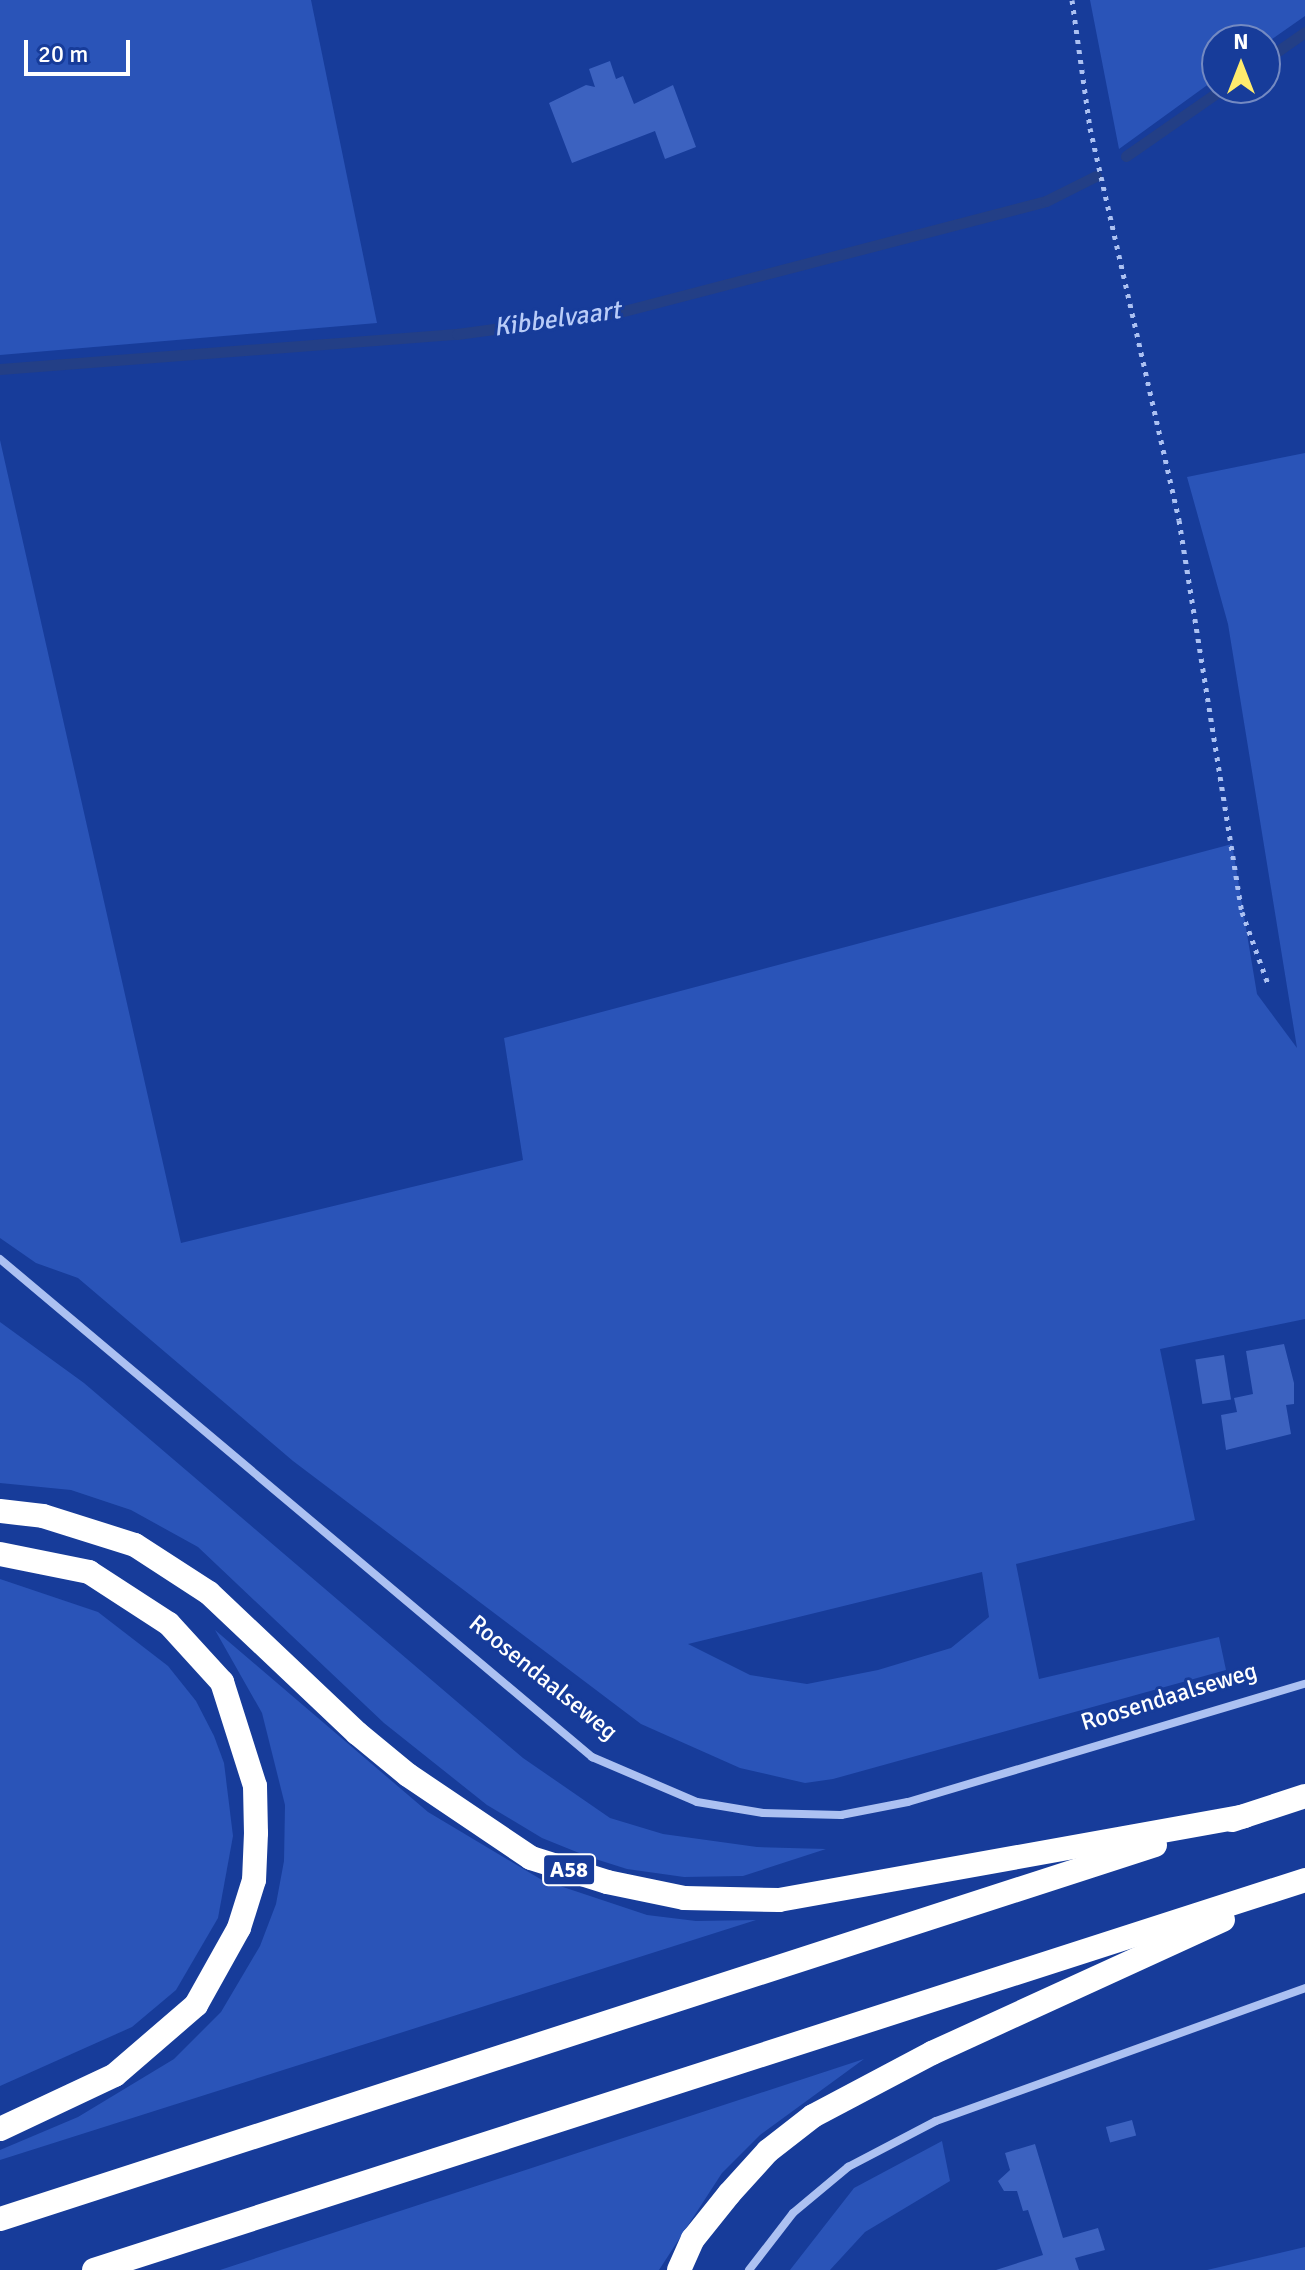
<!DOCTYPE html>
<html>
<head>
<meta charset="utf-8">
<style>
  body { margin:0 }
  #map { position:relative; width:1305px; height:2270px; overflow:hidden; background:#173c9a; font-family:Signika,sans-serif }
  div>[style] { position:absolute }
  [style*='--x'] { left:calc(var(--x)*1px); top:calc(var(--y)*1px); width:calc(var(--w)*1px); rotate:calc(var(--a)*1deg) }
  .green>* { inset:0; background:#2a54b8 }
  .stream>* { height:11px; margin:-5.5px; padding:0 5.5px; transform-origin:5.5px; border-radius:5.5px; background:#233f86 }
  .building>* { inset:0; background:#3c62c0; transform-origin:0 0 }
  .path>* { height:5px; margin-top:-2.5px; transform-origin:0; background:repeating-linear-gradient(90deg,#acc1f2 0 4px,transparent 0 10px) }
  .street>* { height:8px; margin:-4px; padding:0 4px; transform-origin:4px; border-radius:4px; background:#acc1f2 }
  .highway>* { height:24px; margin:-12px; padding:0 12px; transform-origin:12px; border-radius:12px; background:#fff }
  span { translate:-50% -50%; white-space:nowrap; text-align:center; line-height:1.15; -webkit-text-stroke:6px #173c9a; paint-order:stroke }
  .shield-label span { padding:2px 6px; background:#173c9a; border:2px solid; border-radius:6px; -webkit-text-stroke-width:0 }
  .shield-label { font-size:22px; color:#fff; font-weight:700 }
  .street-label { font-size:24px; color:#fff }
  .water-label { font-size:26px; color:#b9ccf8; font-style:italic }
  .north { position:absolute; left:1201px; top:24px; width:80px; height:80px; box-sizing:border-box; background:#173c9a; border:2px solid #748ac2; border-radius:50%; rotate:0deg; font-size:22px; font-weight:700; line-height:32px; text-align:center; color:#fff }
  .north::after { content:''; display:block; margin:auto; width:28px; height:36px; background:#ffeb6d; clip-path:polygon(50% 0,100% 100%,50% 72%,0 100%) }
  .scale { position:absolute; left:24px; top:40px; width:106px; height:36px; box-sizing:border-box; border:4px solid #fff; border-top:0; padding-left:10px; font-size:24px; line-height:28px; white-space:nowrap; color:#fff; -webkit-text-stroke:6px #173c9a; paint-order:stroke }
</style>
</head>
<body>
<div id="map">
  <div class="green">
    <i style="clip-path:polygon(0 0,311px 0,377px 323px,0 355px)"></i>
    <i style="clip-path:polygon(1090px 0,1305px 0,1305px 16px,1265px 44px,1265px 40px,1217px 40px,1217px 78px,1119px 149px)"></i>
    <i style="clip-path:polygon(evenodd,0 440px,181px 1243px,523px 1160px,504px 1038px,1232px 844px,1257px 994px,1297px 1048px,1228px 624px,1187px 477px,1305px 453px,1305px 1319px,1160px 1349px,1195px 1520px,1016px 1564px,1039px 1679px,1219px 1637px,1226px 1670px,833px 1779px,805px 1783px,740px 1768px,641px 1724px,293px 1461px,78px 1278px,36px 1263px,0 1238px,0 440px,982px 1572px,989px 1617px,951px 1648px,878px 1670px,807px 1684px,750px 1675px,688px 1644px,982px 1572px)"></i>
    <i style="clip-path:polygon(0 1322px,84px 1383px,523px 1758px,610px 1818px,663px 1834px,757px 1847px,826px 1849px,743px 1876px,684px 1877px,627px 1869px,589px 1857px,542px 1838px,487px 1805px,384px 1723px,198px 1547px,131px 1510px,71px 1490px,0 1483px)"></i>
    <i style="clip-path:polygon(0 1579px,98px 1612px,168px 1666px,196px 1701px,214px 1736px,224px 1763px,233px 1836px,218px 1918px,176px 1990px,132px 2027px,0 2086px)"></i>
    <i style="clip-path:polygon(215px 1630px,428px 1812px,542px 1880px,647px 1915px,696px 1921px,756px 1920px,0 2160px,0 2150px,78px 2117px,174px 2059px,221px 2012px,260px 1946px,276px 1904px,284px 1861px,285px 1805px,262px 1713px)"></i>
    <i style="clip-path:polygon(864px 2059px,760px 2135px,722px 2173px,659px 2270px,220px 2270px)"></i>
    <i style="clip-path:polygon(942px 2141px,950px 2181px,865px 2232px,830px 2270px,790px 2270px,854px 2188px)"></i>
    <i style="clip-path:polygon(1305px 2247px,1305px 2270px,1207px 2270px)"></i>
  </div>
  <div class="stream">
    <i style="--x:1265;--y:60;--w:49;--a:-35"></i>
    <i style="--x:1126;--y:156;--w:119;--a:-34.8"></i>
    <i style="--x:0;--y:369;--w:458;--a:-4.4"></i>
    <i style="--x:457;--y:334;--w:164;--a:-7.7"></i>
    <i style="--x:620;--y:312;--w:440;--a:-14.6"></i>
    <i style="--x:1046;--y:201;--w:56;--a:-26.6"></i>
  </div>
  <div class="building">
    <i style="clip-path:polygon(610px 61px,616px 79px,623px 76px,634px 104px,673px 85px,696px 147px,665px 159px,655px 131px,572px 163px,549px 103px,586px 85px,595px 87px,589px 69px)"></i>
    <i style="clip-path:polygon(1284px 1344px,1294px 1383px,1294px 1404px,1286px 1405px,1291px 1434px,1226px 1450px,1221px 1415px,1237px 1412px,1234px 1398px,1253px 1394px,1246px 1351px)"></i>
    <i style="left:1224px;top:1355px;width:45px;height:29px;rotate:81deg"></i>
    <i style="left:1132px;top:2120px;width:16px;height:27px;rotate:75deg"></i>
    <i style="clip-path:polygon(1035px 2144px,1063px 2238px,1098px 2228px,1105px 2250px,1075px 2258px,1079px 2270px,996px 2270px,1043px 2255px,1028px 2210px,1023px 2211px,1017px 2191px,1004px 2191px,998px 2181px,1010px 2170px,1005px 2153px)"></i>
  </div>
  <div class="path">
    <i style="--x:1072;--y:0;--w:129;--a:82"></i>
    <i style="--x:1090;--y:128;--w:402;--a:77.2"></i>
    <i style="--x:1179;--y:520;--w:397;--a:80.9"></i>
    <i style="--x:1242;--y:912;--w:77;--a:70.1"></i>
  </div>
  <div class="street">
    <i style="--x:0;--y:1259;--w:774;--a:40.07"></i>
    <i style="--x:592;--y:1757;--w:114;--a:23.2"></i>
    <i style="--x:697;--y:1802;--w:67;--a:9.5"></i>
    <i style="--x:763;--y:1813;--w:78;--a:1.5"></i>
    <i style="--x:841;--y:1815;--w:68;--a:-11"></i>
    <i style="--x:908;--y:1802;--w:414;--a:-16.6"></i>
    <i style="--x:749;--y:2270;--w:72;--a:-52.3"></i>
    <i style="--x:793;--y:2213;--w:72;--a:-39.9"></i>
    <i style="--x:848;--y:2167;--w:99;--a:-27.6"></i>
    <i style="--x:936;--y:2121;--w:392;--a:-19.8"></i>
  </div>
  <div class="highway">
    <i style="--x:0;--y:1511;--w:43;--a:6.6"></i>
    <i style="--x:43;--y:1516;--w:96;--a:17.5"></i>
    <i style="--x:135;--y:1545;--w:88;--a:33"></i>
    <i style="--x:209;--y:1593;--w:204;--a:43.4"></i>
    <i style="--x:357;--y:1733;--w:66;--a:39.5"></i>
    <i style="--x:408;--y:1775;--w:148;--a:34"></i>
    <i style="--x:531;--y:1858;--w:80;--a:17.5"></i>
    <i style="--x:607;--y:1882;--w:79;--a:11.7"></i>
    <i style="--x:684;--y:1898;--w:95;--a:1.2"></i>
    <i style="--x:779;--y:1900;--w:473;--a:-10.2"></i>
    <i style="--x:0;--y:1554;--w:91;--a:11.4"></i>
    <i style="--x:89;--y:1572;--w:95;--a:33"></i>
    <i style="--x:169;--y:1624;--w:79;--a:47.6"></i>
    <i style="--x:222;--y:1682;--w:109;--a:72.4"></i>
    <i style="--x:255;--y:1786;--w:47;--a:88.8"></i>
    <i style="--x:256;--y:1833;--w:47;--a:92.4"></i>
    <i style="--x:254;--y:1880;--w:50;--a:107.4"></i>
    <i style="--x:239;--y:1928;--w:88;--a:119.2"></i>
    <i style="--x:196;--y:2005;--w:107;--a:139.2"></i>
    <i style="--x:115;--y:2075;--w:127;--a:154.8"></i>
    <i style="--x:1232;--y:1820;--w:77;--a:-18.2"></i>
    <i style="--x:0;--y:2219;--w:1214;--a:-17.94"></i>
    <i style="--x:94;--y:2270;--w:1272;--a:-17.85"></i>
    <i style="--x:679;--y:2270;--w:34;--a:-66"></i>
    <i style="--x:693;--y:2239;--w:58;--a:-51.3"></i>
    <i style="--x:729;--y:2194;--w:58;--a:-47.8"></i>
    <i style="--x:768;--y:2151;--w:57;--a:-37.9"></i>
    <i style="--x:813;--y:2116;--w:135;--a:-27.9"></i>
    <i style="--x:932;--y:2053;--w:320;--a:-24.6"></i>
  </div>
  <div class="shield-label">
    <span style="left:569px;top:1870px">A58</span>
  </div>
  <div class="street-label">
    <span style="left:543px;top:1678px;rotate:39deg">Roosendaalseweg</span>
    <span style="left:1169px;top:1697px;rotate:-17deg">Roosendaalseweg</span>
  </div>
  <div class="water-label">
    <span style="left:557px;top:320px;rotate:-8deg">Kibbelvaart</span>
  </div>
  <div class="north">N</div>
  <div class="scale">20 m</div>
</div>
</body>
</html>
